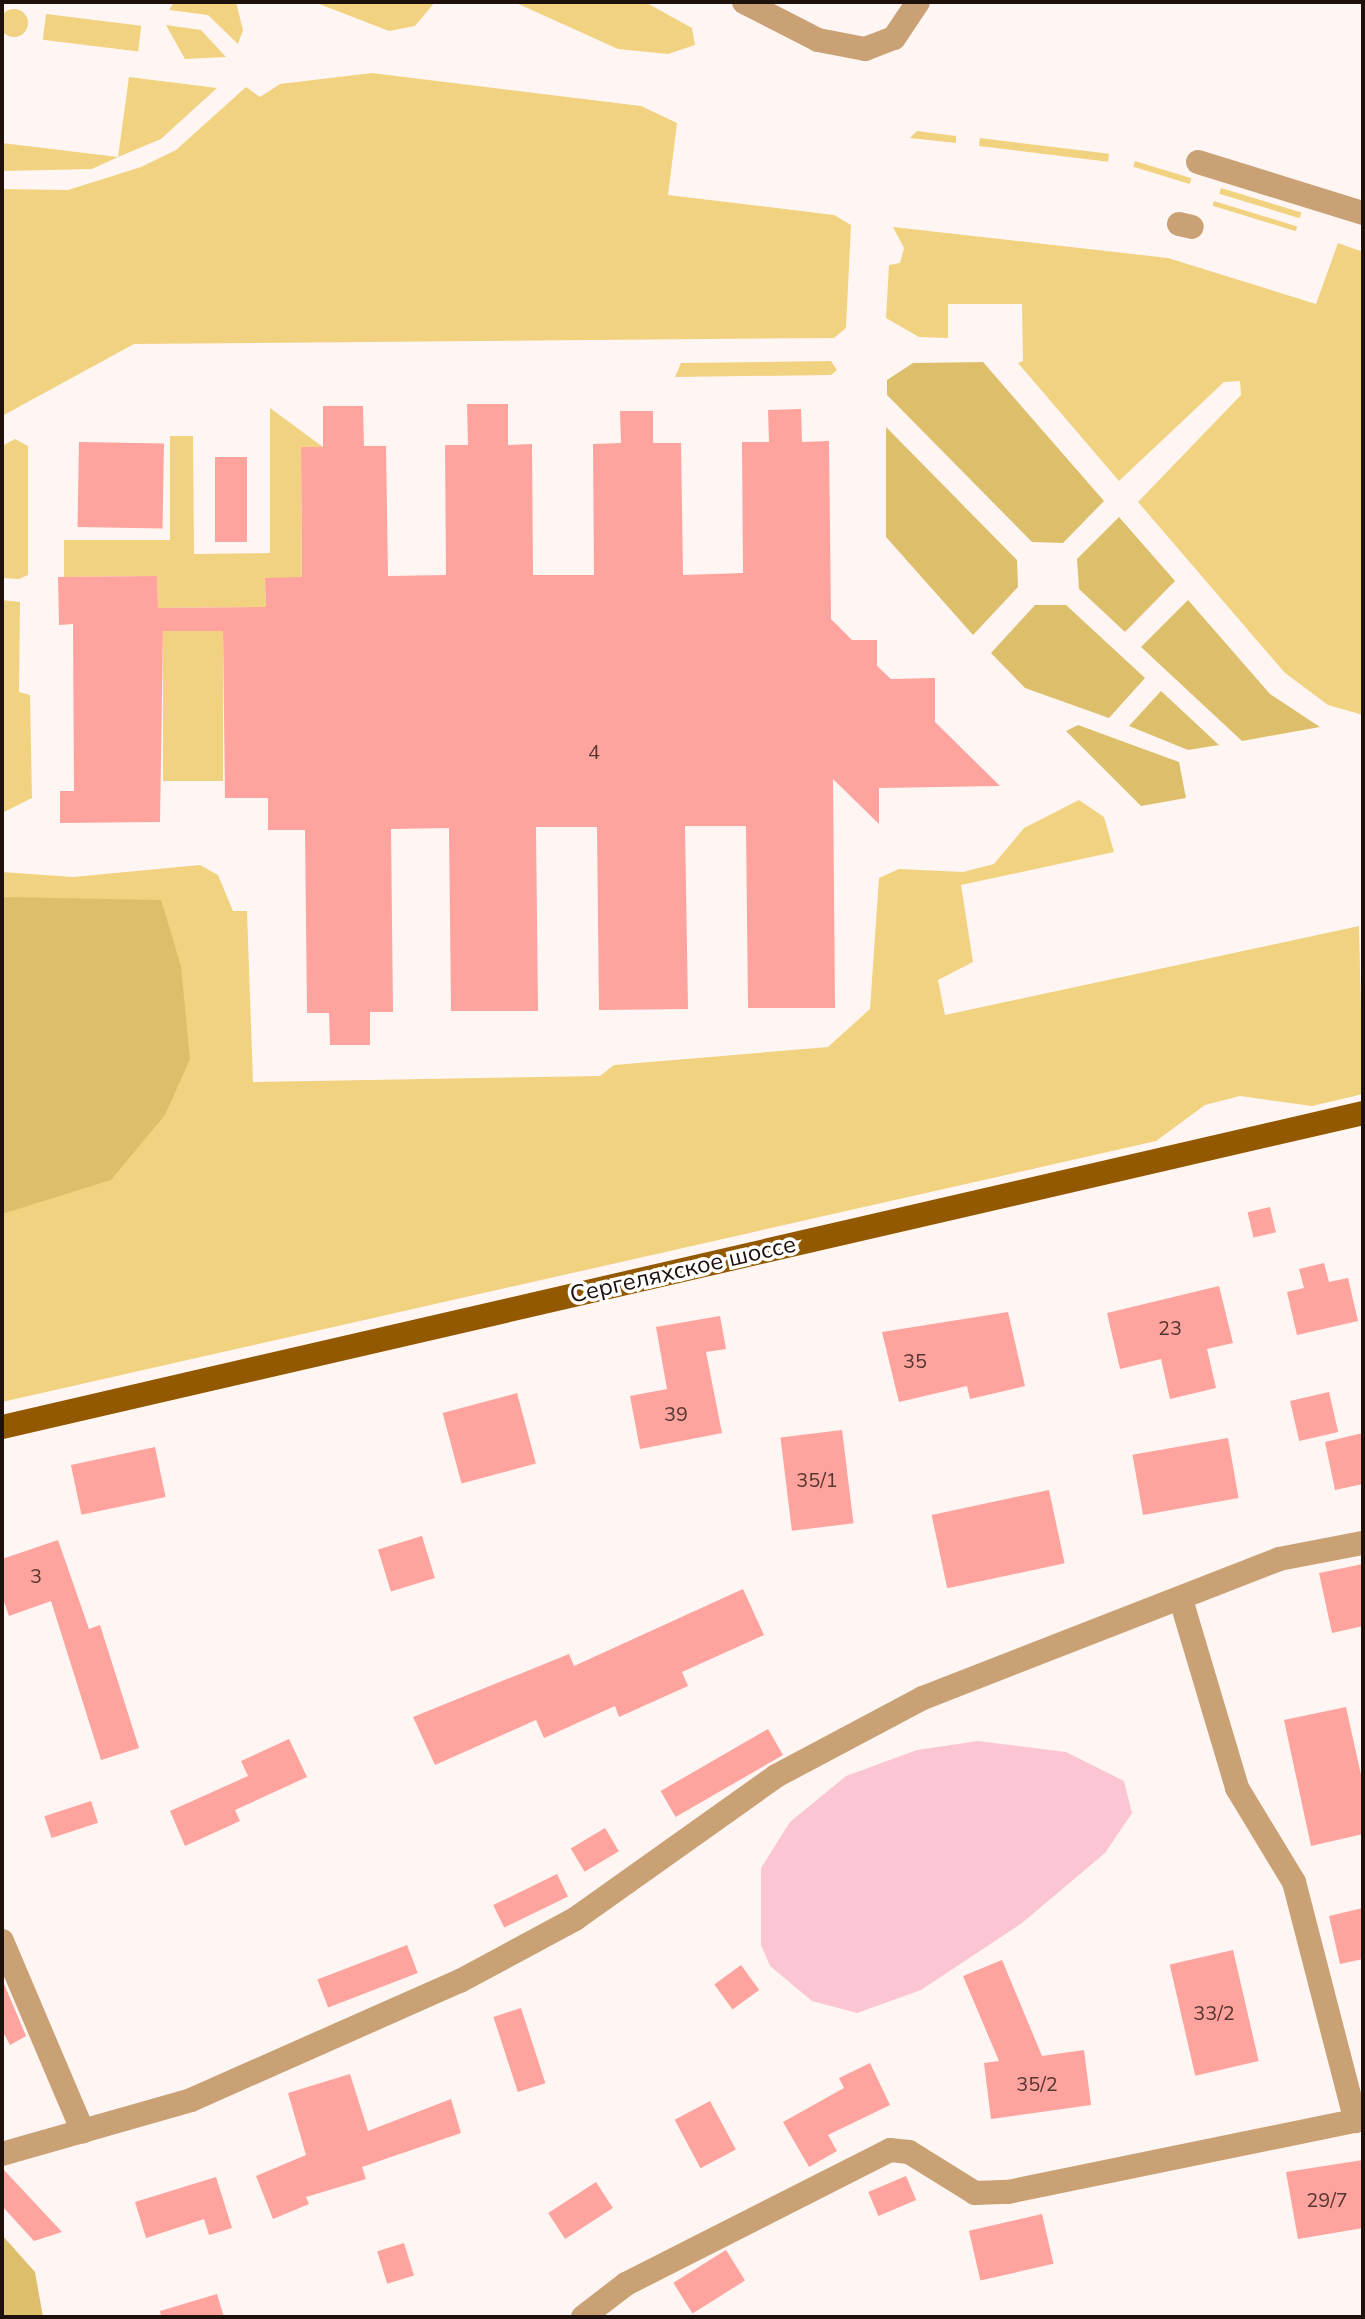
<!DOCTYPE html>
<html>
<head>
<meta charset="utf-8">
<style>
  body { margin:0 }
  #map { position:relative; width:1365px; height:2319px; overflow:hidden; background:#fff6f3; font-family:"Nunito Sans",sans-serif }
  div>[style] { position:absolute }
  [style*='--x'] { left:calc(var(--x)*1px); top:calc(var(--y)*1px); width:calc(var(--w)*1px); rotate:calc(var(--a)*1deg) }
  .green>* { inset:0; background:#f1d280; transform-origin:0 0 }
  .round { border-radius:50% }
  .forest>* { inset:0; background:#ddbf6b }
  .water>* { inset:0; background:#fcc5d3 }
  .building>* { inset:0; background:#fea39d; transform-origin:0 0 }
  .minor>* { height:24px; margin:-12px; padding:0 12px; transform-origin:12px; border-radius:12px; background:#caa175 }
  .major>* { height:24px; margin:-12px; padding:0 12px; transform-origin:12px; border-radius:12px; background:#935900 }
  span { translate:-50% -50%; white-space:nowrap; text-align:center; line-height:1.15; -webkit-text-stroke:7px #fff; paint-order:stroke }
  .number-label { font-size:20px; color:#563630 }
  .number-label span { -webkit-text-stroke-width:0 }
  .street-label { font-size:24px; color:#1e110b }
  .frame { position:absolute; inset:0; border:4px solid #1e110b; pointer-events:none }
</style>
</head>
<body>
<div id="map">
  <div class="green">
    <i style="clip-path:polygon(174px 2px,236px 2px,243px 30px,238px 44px,208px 15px,169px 10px)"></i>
    <i style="clip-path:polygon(314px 2px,435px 2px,415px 26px,389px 31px)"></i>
    <i style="clip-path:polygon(514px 2px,645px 2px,692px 28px,695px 45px,668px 54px,618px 49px)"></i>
    <i class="round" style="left:0;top:9px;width:28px;height:28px"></i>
    <i style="left:46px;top:14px;width:96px;height:26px;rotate:7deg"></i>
    <i style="clip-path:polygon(166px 25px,201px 30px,226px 57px,185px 59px)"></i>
    <i style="clip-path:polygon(372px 73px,641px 106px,677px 123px,668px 195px,834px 215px,851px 225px,846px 328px,834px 338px,134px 344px,2px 416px,2px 189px,68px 190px,141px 167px,176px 150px,246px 87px,260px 97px,280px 84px)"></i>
    <i style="clip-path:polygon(129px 77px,217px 88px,161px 139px,118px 157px,92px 169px,2px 171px,2px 143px,118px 157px)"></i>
    <i style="clip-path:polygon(917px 131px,956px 136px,956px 143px,910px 138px)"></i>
    <i style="left:980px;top:138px;width:130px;height:8px;rotate:7deg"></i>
    <i style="left:1135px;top:161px;width:59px;height:6px;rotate:17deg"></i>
    <i style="left:1221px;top:188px;width:84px;height:6px;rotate:17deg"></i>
    <i style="left:1214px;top:201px;width:87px;height:5px;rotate:17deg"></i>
    <i style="clip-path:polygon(893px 227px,1168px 258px,1316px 304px,1338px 243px,1363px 252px,1363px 715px,1328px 705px,1285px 673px,1138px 502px,1241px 395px,1240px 381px,1224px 382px,1119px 481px,1018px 363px,1023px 361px,1022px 304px,948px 304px,948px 338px,919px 337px,886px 318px,889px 265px,900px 263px,904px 248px)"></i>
    <i style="clip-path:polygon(831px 361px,837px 370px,831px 375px,675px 377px,681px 363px)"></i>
    <i style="clip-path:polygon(270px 408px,323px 447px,301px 447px,302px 606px,265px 578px,266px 607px,158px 608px,157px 576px,64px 577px,64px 540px,170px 540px,170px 436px,193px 436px,194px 554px,270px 553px)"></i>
    <i style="clip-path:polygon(15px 439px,28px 446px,28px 575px,19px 579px,2px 578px,2px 446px)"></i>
    <i style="clip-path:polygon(2px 600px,20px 602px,19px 692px,30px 695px,32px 798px,2px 813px)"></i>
    <i style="left:163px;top:631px;width:60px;height:150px"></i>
    <i style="clip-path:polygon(1079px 800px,1104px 817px,1114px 852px,961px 885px,973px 962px,938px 980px,945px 1015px,1359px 926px,1363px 1094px,1312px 1106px,1240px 1096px,1205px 1105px,1156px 1141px,2px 1402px,2px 872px,73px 877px,200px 865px,218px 875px,233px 911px,247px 911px,253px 1082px,600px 1076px,614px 1065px,828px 1047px,870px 1009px,879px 878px,899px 869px,963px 872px,994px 864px,1024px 828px)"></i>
  </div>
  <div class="forest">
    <i style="clip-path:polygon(983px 362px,1104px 501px,1063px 543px,1032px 542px,887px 395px,887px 380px,913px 363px)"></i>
    <i style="clip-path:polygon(886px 427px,1017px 560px,1018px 587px,973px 635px,886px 537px)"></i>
    <i style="clip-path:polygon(1119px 517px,1175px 581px,1125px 632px,1079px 589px,1077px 559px)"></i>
    <i style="clip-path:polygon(1188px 600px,1270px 694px,1320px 727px,1242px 741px,1141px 647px)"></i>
    <i style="clip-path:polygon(1035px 605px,1066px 605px,1145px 678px,1109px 718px,1025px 688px,991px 653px)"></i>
    <i style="clip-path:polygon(1161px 691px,1219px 745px,1188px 750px,1129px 726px)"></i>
    <i style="clip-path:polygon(1078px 725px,1179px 762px,1186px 798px,1141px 806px,1066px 731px)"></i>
    <i style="clip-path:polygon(2px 897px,161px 900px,181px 966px,190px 1059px,165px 1115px,111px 1180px,2px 1214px)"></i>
    <i style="clip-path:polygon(2px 2235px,35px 2272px,43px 2317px,2px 2317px)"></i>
  </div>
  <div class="water">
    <i style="clip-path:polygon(978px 1741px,1066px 1752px,1124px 1781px,1132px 1813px,1105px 1853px,1022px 1923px,921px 1990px,857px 2013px,812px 2001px,770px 1966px,761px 1945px,761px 1868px,790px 1822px,846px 1776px,917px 1750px)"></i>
  </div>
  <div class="building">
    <i style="clip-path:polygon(467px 404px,508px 404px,508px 445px,532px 444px,533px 575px,594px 575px,593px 444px,621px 443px,620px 411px,653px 411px,653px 443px,681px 443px,683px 575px,743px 573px,742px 442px,769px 442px,768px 410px,801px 409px,802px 442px,829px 441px,831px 619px,852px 640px,877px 640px,877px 666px,891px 679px,935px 678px,935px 722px,1000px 786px,879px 788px,879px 824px,833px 779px,835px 1008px,748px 1008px,746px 826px,685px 826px,688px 1009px,599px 1010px,597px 827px,536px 827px,538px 1011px,451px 1011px,449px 828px,391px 829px,393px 1012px,370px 1012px,370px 1045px,330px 1045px,329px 1013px,307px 1013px,305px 830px,268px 830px,268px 798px,225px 798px,223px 631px,163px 631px,160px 822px,60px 823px,60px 791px,74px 791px,73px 624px,59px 625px,58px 577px,157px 576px,158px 608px,266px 607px,265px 578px,302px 577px,301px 447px,323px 447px,323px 406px,363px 406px,364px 446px,386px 446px,388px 576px,446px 575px,445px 445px,468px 445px)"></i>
    <i style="left:79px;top:442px;width:85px;height:85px;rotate:1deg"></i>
    <i style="left:215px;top:457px;width:32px;height:85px"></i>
    <i style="left:1270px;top:1207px;width:26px;height:23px;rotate:77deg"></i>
    <i style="clip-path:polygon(1324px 1263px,1329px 1282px,1348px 1278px,1358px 1321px,1297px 1335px,1287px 1292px,1304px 1288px,1299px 1269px)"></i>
    <i style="clip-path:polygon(1219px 1286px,1233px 1343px,1207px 1349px,1216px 1388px,1170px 1399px,1161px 1359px,1120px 1369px,1107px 1313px)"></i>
    <i style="clip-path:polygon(1008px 1312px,1025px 1386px,970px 1399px,967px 1386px,899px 1402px,882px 1332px)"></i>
    <i style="clip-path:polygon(720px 1316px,726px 1349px,706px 1352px,722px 1433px,640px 1449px,630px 1396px,667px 1389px,656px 1327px)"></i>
    <i style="left:1329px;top:1392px;width:41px;height:40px;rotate:77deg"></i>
    <i style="left:517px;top:1393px;width:73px;height:77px;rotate:75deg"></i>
    <i style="left:842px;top:1430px;width:94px;height:62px;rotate:83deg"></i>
    <i style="clip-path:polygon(1363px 1433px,1363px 1484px,1335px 1490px,1325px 1442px)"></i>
    <i style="left:1228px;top:1438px;width:61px;height:97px;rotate:80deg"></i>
    <i style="left:155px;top:1447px;width:51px;height:86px;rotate:78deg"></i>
    <i style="left:1049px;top:1490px;width:75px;height:120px;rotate:78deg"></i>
    <i style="left:422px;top:1536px;width:44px;height:46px;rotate:73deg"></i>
    <i style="clip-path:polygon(58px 1540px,89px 1629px,100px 1625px,139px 1748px,101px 1760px,51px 1601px,9px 1616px,2px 1596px,2px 1559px)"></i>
    <i style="clip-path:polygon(1363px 1564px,1363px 1626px,1332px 1633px,1319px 1573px)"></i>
    <i style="clip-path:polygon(743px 1589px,764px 1635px,682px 1672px,688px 1686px,619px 1717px,615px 1706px,544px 1738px,536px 1720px,435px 1765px,413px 1717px,569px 1654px,574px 1666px)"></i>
    <i style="clip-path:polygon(1346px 1707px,1363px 1784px,1363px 1834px,1311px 1846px,1284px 1720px)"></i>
    <i style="left:768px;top:1729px;width:30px;height:124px;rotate:60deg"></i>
    <i style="clip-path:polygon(289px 1739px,307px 1777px,235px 1810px,240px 1821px,185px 1846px,170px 1811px,248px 1776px,241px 1761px)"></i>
    <i style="left:91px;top:1801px;width:23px;height:49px;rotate:72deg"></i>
    <i style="left:605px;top:1828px;width:27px;height:40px;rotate:59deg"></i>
    <i style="left:557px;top:1874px;width:25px;height:71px;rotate:64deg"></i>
    <i style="clip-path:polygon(1363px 1908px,1363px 1959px,1340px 1964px,1329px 1916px)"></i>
    <i style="left:407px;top:1945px;width:30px;height:96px;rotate:69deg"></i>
    <i style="left:1233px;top:1950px;width:114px;height:65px;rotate:77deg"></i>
    <i style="clip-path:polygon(1002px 1960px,1042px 2056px,1084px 2050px,1091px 2105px,991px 2119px,984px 2063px,999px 2061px,963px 1976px)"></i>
    <i style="left:741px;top:1965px;width:31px;height:33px;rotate:54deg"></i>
    <i style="clip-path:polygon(2px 1979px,26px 2036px,10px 2045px,2px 2030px)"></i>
    <i style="left:521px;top:2008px;width:79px;height:29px;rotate:72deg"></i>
    <i style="clip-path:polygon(870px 2063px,890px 2105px,828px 2135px,837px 2151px,809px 2167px,783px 2122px,844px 2088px,839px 2078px)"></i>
    <i style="clip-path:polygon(350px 2074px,368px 2131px,451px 2099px,461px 2133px,362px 2167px,366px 2179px,306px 2197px,309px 2204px,273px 2219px,256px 2176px,306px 2155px,288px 2093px)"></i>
    <i style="left:710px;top:2101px;width:55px;height:40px;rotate:62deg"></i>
    <i style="clip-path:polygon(1363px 2160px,1363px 2228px,1298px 2239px,1286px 2172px)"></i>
    <i style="clip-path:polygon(2px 2169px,3px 2169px,62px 2232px,34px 2241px,2px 2206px)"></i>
    <i style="left:906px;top:2176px;width:26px;height:41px;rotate:67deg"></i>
    <i style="clip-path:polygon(216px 2177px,232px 2228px,209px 2235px,204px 2219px,146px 2238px,135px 2202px)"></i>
    <i style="left:596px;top:2182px;width:31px;height:57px;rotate:57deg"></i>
    <i style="left:1042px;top:2214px;width:51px;height:75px;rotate:77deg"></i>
    <i style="left:404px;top:2243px;width:34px;height:28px;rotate:73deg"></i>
    <i style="left:726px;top:2250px;width:36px;height:62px;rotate:58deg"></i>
    <i style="clip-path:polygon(217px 2294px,224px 2317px,161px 2317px,160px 2311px)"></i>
  </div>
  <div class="minor">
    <i style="--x:744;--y:2;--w:83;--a:27.2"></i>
    <i style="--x:818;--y:40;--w:48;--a:10.8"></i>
    <i style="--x:865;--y:49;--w:31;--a:-21"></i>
    <i style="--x:894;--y:38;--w:43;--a:-56.3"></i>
    <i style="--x:1198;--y:162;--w:173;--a:17.2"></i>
    <i style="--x:1179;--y:224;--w:13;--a:13"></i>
    <i style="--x:1182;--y:1603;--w:193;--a:73.4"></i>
    <i style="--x:1237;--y:1788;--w:110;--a:58.8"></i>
    <i style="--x:1294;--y:1882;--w:247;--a:75.5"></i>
    <i style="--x:2;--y:1941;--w:207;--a:67"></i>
    <i style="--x:2;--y:2154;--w:197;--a:-15.9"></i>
    <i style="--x:191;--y:2100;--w:294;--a:-23.9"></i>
    <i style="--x:460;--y:1981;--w:131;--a:-28.3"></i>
    <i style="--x:575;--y:1919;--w:247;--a:-35.4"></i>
    <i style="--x:776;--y:1776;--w:166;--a:-28"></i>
    <i style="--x:923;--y:1698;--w:382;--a:-21.3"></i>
    <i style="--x:1279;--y:1559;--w:86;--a:-10.8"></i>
    <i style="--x:583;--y:2317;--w:54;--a:-37.5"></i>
    <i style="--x:626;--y:2284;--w:296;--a:-26.9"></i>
    <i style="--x:890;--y:2150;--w:19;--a:6"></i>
    <i style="--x:909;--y:2152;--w:78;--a:31.8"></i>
    <i style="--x:975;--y:2193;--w:33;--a:-2"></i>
    <i style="--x:1008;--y:2192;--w:362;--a:-11.6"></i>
  </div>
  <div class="major">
    <i style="--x:2;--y:1427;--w:1397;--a:-12.99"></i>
  </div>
  <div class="number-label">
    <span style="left:594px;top:752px">4</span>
    <span style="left:1170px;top:1328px">23</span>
    <span style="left:915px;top:1361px">35</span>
    <span style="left:676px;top:1414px">39</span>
    <span style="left:817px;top:1480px">35/1</span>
    <span style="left:36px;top:1576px">3</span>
    <span style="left:1214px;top:2013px">33/2</span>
    <span style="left:1037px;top:2084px">35/2</span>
    <span style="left:1327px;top:2200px">29/7</span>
  </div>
  <div class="street-label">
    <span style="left:683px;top:1270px;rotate:-13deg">Сергеляхское шоссе</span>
  </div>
  <div class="frame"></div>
</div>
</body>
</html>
